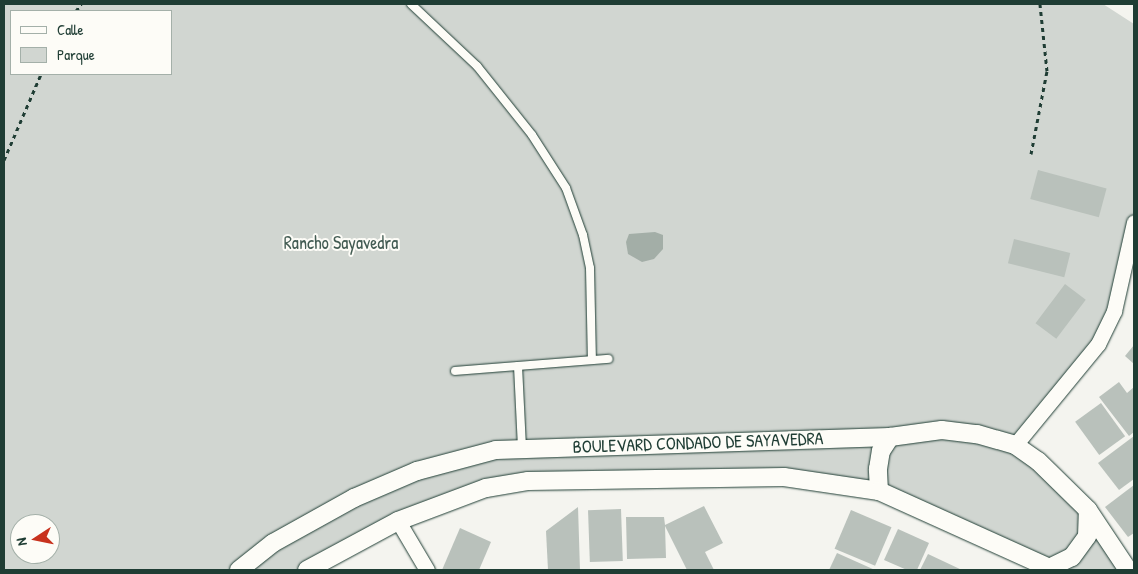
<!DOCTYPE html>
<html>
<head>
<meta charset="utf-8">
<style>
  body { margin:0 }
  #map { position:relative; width:1138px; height:574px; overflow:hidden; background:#f4f4ef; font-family:"Patrick Hand",sans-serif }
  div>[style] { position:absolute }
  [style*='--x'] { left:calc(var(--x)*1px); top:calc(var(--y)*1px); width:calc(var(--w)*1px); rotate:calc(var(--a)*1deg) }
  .green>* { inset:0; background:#d1d6d1 }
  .water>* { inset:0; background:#a3aea7 }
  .building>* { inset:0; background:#b9c1bb; transform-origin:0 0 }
  .path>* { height:3px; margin-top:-1.5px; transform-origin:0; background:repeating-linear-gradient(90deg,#1f3d34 0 4px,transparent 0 8px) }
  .roads { filter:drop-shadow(0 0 1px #1f3d34) drop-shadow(0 0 1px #1f3d34) }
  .service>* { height:8px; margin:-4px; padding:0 4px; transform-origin:4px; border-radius:4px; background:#fdfcf7 }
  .minor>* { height:15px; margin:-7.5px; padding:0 7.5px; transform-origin:7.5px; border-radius:7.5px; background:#fdfcf7 }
  .tertiary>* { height:18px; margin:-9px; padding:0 9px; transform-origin:9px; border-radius:9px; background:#fdfcf7 }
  span { translate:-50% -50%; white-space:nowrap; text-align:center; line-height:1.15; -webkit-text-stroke:4px #fdfcf7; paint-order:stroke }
  .park-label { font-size:18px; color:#435c53 }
  .street-label { font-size:18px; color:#1f3d34 }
  .frame { position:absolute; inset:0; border:5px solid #1f3d34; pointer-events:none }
  .legend { position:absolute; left:10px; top:10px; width:162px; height:65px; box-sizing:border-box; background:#fdfcf7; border:1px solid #a4b0a9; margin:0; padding:6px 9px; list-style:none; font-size:15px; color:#1f3d34 }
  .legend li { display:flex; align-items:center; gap:10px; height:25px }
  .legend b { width:25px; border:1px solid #a4b0a9 }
  .north { position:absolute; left:10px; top:514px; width:50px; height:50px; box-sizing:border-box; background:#fdfcf7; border:1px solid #a4b0a9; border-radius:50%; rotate:259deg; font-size:14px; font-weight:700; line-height:20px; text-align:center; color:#1f3d34 }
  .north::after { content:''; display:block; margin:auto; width:18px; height:22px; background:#c8321e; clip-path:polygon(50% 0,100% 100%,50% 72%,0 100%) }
</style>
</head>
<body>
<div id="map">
  <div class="green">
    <i style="clip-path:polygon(evenodd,4px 4px,1103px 4px,1134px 24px,1134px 222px,1114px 311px,1016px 445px,1038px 461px,1128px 570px,1054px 570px,833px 482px,486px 488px,307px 570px,4px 570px,4px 4px,11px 11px,171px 11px,171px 74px,11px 74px,11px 11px,4px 4px,20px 524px,50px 524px,50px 554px,20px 554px,20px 524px)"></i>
  </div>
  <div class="water">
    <i style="clip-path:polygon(655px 232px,663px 235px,663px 249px,654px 259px,642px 262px,628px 254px,626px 242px,629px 234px)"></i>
  </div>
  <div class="building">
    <i style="left:1038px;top:170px;width:71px;height:30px;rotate:15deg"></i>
    <i style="left:1014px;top:239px;width:58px;height:25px;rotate:14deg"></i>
    <i style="left:1065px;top:284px;width:26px;height:49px;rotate:37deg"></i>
    <i style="clip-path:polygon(1134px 345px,1134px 364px,1125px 356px)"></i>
    <i style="clip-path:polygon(1119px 382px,1127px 393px,1134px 387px,1134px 432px,1129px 436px,1099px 397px)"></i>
    <i style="left:1101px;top:403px;width:41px;height:32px;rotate:54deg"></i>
    <i style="clip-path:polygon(1134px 436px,1134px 479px,1119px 490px,1098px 463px)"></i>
    <i style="clip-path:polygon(1134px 485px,1134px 533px,1128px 537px,1105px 507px)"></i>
    <i style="clip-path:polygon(704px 506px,723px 543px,705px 552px,714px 570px,687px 570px,665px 526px,666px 558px,627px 559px,626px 517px,664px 517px,665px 525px)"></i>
    <i style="clip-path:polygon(578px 507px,580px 570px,548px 570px,546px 531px)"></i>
    <i style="left:621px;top:509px;width:52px;height:33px;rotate:88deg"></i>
    <i style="left:851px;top:510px;width:44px;height:42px;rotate:23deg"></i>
    <i style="clip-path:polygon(460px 528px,491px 542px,479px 570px,442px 570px)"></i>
    <i style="clip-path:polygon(898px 529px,929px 543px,917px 570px,907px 570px,884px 560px)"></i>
    <i style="clip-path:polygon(837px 553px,875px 570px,829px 570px)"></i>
    <i style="clip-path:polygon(928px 554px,962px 570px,920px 570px)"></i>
  </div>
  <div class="path">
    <i style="--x:76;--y:11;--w:9;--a:-54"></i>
    <i style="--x:1031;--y:154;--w:85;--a:-79.1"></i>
    <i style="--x:1047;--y:71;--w:67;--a:-96"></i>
    <i style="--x:4;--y:160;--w:94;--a:-66.7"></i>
  </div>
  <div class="roads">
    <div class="service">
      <i style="--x:411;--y:4;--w:91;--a:43.2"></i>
      <i style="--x:477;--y:66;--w:88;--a:51.4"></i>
      <i style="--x:532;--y:135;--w:63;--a:57.3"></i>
      <i style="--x:566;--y:188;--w:50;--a:70.1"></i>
      <i style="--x:583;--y:235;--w:34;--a:78"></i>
      <i style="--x:590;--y:268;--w:92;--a:88.8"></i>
      <i style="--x:518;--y:366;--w:82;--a:87.2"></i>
      <i style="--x:455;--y:371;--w:154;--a:-4.5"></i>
    </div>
    <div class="minor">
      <i style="--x:1015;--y:445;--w:131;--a:-50.6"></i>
      <i style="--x:1098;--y:344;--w:37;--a:-64"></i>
      <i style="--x:1114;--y:311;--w:91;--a:-77.3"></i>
      <i style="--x:398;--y:521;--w:57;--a:59.4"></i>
    </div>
    <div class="tertiary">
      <i style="--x:879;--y:491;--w:22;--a:-93"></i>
      <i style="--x:878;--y:469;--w:18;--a:-81"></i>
      <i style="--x:881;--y:451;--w:17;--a:-57"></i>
      <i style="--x:1049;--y:568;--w:25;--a:-26"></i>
      <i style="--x:1072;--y:557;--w:26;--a:-54"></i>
      <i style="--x:1087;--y:536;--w:26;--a:-88"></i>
      <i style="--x:239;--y:570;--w:43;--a:-38.5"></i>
      <i style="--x:273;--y:543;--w:93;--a:-29.1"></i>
      <i style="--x:354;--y:498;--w:69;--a:-23.2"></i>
      <i style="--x:417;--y:471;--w:82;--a:-14.9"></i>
      <i style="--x:496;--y:450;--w:394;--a:-1.9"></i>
      <i style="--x:890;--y:437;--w:52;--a:-7.7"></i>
      <i style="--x:942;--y:430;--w:35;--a:7"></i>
      <i style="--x:977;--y:434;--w:40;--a:16"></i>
      <i style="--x:1015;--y:445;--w:28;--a:35"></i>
      <i style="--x:1038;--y:461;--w:70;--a:44.4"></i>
      <i style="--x:1088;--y:510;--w:72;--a:56.3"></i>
      <i style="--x:307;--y:570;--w:103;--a:-28.3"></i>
      <i style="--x:398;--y:521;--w:94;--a:-20.6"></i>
      <i style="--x:486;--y:488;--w:43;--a:-9.5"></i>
      <i style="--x:528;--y:481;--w:256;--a:-0.9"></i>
      <i style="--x:784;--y:477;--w:96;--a:8.4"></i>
      <i style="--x:879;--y:491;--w:192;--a:24.3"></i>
    </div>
  </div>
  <div class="park-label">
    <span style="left:341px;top:243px">Rancho Sayavedra</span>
  </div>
  <div class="street-label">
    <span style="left:698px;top:443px;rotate:-2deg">BOULEVARD CONDADO DE SAYAVEDRA</span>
  </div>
  <div class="frame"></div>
  <ul class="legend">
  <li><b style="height:6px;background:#fdfcf7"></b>Calle</li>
  <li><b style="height:14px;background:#d1d6d1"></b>Parque</li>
  </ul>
  <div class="north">N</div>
</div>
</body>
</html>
